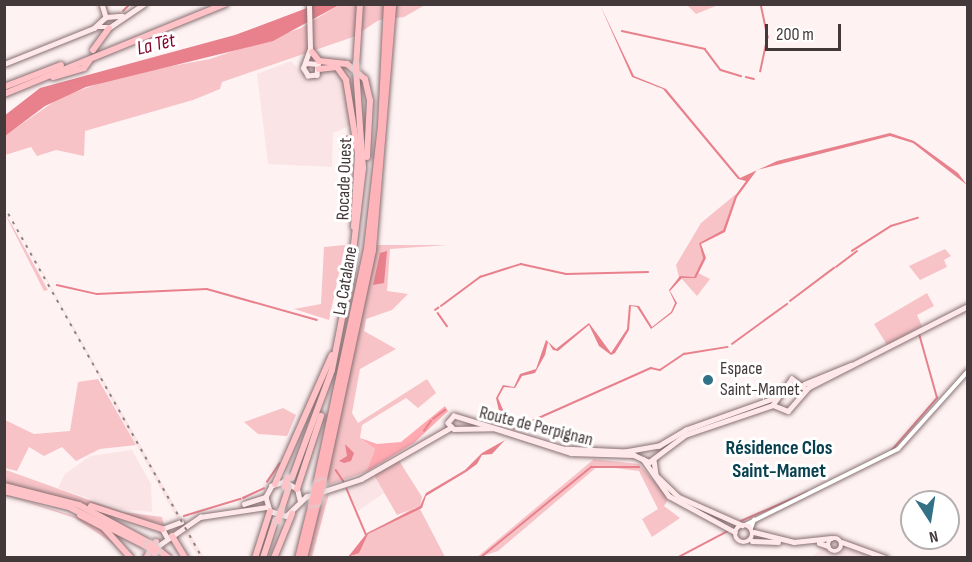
<!DOCTYPE html>
<html>
<head>
<meta charset="utf-8">
<style>
  body { margin:0 }
  #map { position:relative; width:972px; height:562px; overflow:hidden; background:#fef2f3; font-family:"Sofia Sans Condensed",sans-serif }
  div>[style] { position:absolute }
  [style*='--x'] { left:calc(var(--x)*1px); top:calc(var(--y)*1px); width:calc(var(--w)*1px); rotate:calc(var(--a)*1deg) }
  .built>* { inset:0; background:#fae4e5 }
  .green>* { inset:0; background:#f7c3c7 }
  .forest>* { inset:0; background:#ffa9b1 }
  .water>* { inset:0; background:#e8818c }
  .stream>* { height:1.5px; margin:-0.75px; padding:0 0.75px; transform-origin:0.75px; border-radius:0.75px; background:#e8818c }
  .roads { filter:drop-shadow(0 0 2px #876f71) drop-shadow(0 0 2px #876f71) }
  .tertiary>* { height:4px; margin:-2px; padding:0 2px; transform-origin:2px; border-radius:2px; background:#fff }
  .secondary>* { height:4.5px; margin:-2.25px; padding:0 2.25px; transform-origin:2.25px; border-radius:2.25px; background:#ffe8ea }
  .secondary>.ring { margin:-2.25px; padding:0; box-sizing:content-box; background:none; border:4.5px solid #ffe8ea; border-radius:50% }
  .trunk>* { height:6px; margin:-3px; padding:0 3px; transform-origin:3px; border-radius:3px; background:#fec2c7 }
  .motorway>* { height:7px; margin:-3.5px; padding:0 3.5px; transform-origin:3.5px; border-radius:3.5px; background:#feb3b9 }
  .rail>* { height:1.5px; margin-top:-0.75px; transform-origin:0; background:repeating-linear-gradient(90deg,#8a7f80 0 3px,transparent 0 9px) }
  .bridges { filter:drop-shadow(0 0 2px #d6d3d4) drop-shadow(0 0 2px #d6d3d4) }
  .trunk-bridge>* { height:6px; margin:-3px; padding:0 3px; transform-origin:3px; border-radius:3px; background:#fec2c7 }
  .motorway-bridge>* { height:7px; margin:-3.5px; padding:0 3.5px; transform-origin:3.5px; border-radius:3.5px; background:#feb3b9 }
  .dots>* { width:16px; height:16px; translate:-50% -50%; box-sizing:border-box; border:3px solid #fff; border-radius:50% }
  span { translate:-50% -50%; white-space:nowrap; text-align:center; line-height:1.15; -webkit-text-stroke:6px #fff; paint-order:stroke }
  .street-label { font-size:18px; color:#44393a }
  .poi-label { font-size:18px; color:#44393a }
  .left { translate:0 -50%; text-align:left }
  .water-label { font-size:20px; color:#86022c; font-style:italic }
  .neighbourhood-label { font-size:20px; color:#094050; font-weight:700 }
  .frame { position:absolute; inset:0; border:6px solid #44393a; pointer-events:none }
  .north { position:absolute; left:900px; top:490px; width:60px; height:60px; box-sizing:border-box; background:#fff; border:2px solid #b4b0b0; border-radius:50%; rotate:168deg; font-size:16px; font-weight:700; line-height:24px; text-align:center; color:#44393a }
  .north::after { content:''; display:block; margin:auto; width:21px; height:27px; background:#337187; clip-path:polygon(50% 0,100% 100%,50% 72%,0 100%) }
  .scale { position:absolute; left:765px; top:24px; width:76px; height:27px; box-sizing:border-box; border:3px solid #44393a; border-top:0; padding-left:8px; font-size:18px; line-height:21px; white-space:nowrap; color:#44393a; -webkit-text-stroke:4px #fff; paint-order:stroke }
</style>
</head>
<body>
<div id="map">
  <div class="built">
    <i style="clip-path:polygon(291px 61px,307px 79px,333px 68px,344px 77px,351px 125px,333px 133px,332px 167px,268px 164px,257px 74px)"></i>
    <i style="clip-path:polygon(4px 203px,181px 517px,177px 519px)"></i>
    <i style="clip-path:polygon(132px 450px,151px 484px,152px 512px,122px 509px,58px 488px,65px 474px,90px 456px)"></i>
    <i style="clip-path:polygon(374px 475px,384px 493px,358px 511px,347px 489px)"></i>
    <i style="clip-path:polygon(186px 526px,204px 557px,198px 557px,182px 528px)"></i>
    <i style="clip-path:polygon(825px 547px,834px 554px,846px 549px,873px 557px,810px 558px)"></i>
  </div>
  <div class="green">
    <i style="clip-path:polygon(339px 5px,425px 5px,404px 17px,379px 20px,353px 37px,222px 82px,220px 89px,193px 100px,85px 131px,84px 156px,56px 150px,37px 156px,31px 147px,5px 155px,4px 136px,61px 97px,123px 75px,210px 59px,301px 28px)"></i>
    <i style="clip-path:polygon(687px 5px,718px 5px,696px 14px)"></i>
    <i style="clip-path:polygon(736px 194px,723px 230px,699px 243px,703px 258px,694px 277px,679px 277px,676px 265px,701px 223px)"></i>
    <i style="clip-path:polygon(4px 212px,12px 225px,48px 290px,44px 291px)"></i>
    <i style="clip-path:polygon(345px 245px,329px 320px,294px 309px,321px 304px,324px 247px)"></i>
    <i style="clip-path:polygon(377px 245px,448px 245px,390px 249px,387px 291px,408px 294px,392px 310px,366px 319px,364px 331px,396px 349px,360px 369px,352px 413px,358px 423px,427px 379px,436px 393px,418px 408px,406px 398px,362px 425px,360px 438px,375px 449px,366px 472px,325px 486px)"></i>
    <i style="clip-path:polygon(945px 249px,951px 256px,944px 260px,947px 267px,920px 280px,909px 266px)"></i>
    <i style="clip-path:polygon(696px 272px,710px 279px,697px 296px,681px 278px,696px 278px)"></i>
    <i style="clip-path:polygon(927px 293px,934px 306px,917px 315px,922px 326px,887px 345px,874px 324px)"></i>
    <i style="clip-path:polygon(98px 379px,136px 445px,100px 449px,76px 461px,62px 447px,44px 456px,29px 447px,17px 471px,5px 468px,5px 420px,34px 434px,70px 431px,78px 382px)"></i>
    <i style="clip-path:polygon(283px 408px,296px 415px,287px 436px,258px 434px,244px 422px)"></i>
    <i style="clip-path:polygon(398px 459px,422px 497px,420px 506px,397px 515px,374px 475px)"></i>
    <i style="clip-path:polygon(594px 459px,639px 464px,669px 498px,664px 506px,680px 518px,652px 537px,642px 519px,658px 509px,639px 471px,598px 466px,498px 551px,476px 558px)"></i>
    <i style="clip-path:polygon(6px 470px,123px 512px,162px 517px,164px 525px,5px 483px)"></i>
    <i style="clip-path:polygon(329px 494px,312px 557px,307px 558px,322px 496px)"></i>
    <i style="clip-path:polygon(5px 495px,81px 518px,103px 529px,121px 549px,75px 518px)"></i>
    <i style="clip-path:polygon(412px 509px,420px 509px,445px 557px,351px 558px,368px 534px)"></i>
  </div>
  <div class="forest">
    <i style="clip-path:polygon(445px 406px,448px 411px,414px 443px,366px 472px,375px 449px,360px 438px,377px 444px,401px 442px)"></i>
  </div>
  <div class="water">
    <i style="clip-path:polygon(315px 5px,339px 5px,273px 41px,86px 87px,45px 106px,5px 136px,4px 116px,40px 88px,235px 35px)"></i>
    <i style="clip-path:polygon(600px 5px,634px 76px,666px 89px,740px 178px,777px 161px,890px 133px,914px 141px,958px 173px,967px 185px,913px 143px,890px 136px,757px 170px,737px 197px,725px 232px,701px 244px,706px 258px,696px 278px,682px 278px,670px 291px,677px 303px,672px 313px,651px 329px,637px 307px,631px 306px,629px 330px,615px 353px,611px 355px,599px 346px,589px 325px,558px 351px,553px 350px,548px 342px,545px 355px,535px 373px,522px 376px,515px 388px,504px 387px,498px 398px,504px 412px,503px 428px,496px 398px,503px 385px,514px 387px,520px 374px,536px 369px,546px 340px,556px 349px,589px 323px,611px 353px,627px 329px,629px 305px,639px 306px,652px 327px,671px 312px,675px 303px,669px 290px,680px 276px,694px 277px,703px 258px,699px 243px,723px 230px,735px 196px,746px 181px,738px 179px,663px 89px,632px 77px)"></i>
    <i style="clip-path:polygon(347px 135px,352px 139px,352px 172px,341px 165px,339px 141px)"></i>
    <i style="clip-path:polygon(387px 251px,384px 283px,373px 285px,380px 253px)"></i>
    <i style="clip-path:polygon(505px 440px,492px 454px,482px 455px,477px 464px,466px 472px,426px 496px,422px 508px,368px 534px,359px 553px,348px 557px,367px 533px,420px 506px,426px 493px,465px 470px,482px 453px)"></i>
    <i style="clip-path:polygon(345px 444px,354px 453px,351px 461px,344px 463px,339px 461px,347px 456px)"></i>
  </div>
  <div class="stream">
    <i style="--x:761;--y:4;--w:34;--a:78"></i>
    <i style="--x:768;--y:37;--w:35;--a:102"></i>
    <i style="--x:123;--y:11;--w:10;--a:-45"></i>
    <i style="--x:622;--y:31;--w:85;--a:12.2"></i>
    <i style="--x:705;--y:49;--w:26;--a:53"></i>
    <i style="--x:721;--y:70;--w:21;--a:17"></i>
    <i style="--x:746;--y:77;--w:8;--a:14"></i>
    <i style="--x:852;--y:251;--w:46;--a:-32.7"></i>
    <i style="--x:891;--y:226;--w:28;--a:-17"></i>
    <i style="--x:836;--y:267;--w:26;--a:-37"></i>
    <i style="--x:57;--y:285;--w:41;--a:12.7"></i>
    <i style="--x:97;--y:294;--w:110;--a:-2.6"></i>
    <i style="--x:207;--y:289;--w:114;--a:15.7"></i>
    <i style="--x:790;--y:301;--w:55;--a:-36.9"></i>
    <i style="--x:441;--y:306;--w:49;--a:-36.6"></i>
    <i style="--x:480;--y:277;--w:43;--a:-17.6"></i>
    <i style="--x:521;--y:264;--w:46;--a:12.5"></i>
    <i style="--x:566;--y:274;--w:82;--a:-1.4"></i>
    <i style="--x:435;--y:310;--w:4;--a:-34"></i>
    <i style="--x:438;--y:313;--w:16;--a:55"></i>
    <i style="--x:732;--y:344;--w:68;--a:-36"></i>
    <i style="--x:433;--y:419;--w:15;--a:-37"></i>
    <i style="--x:514;--y:429;--w:150;--a:-24"></i>
    <i style="--x:651;--y:368;--w:9;--a:13"></i>
    <i style="--x:660;--y:370;--w:29;--a:-34"></i>
    <i style="--x:684;--y:354;--w:44;--a:-9.2"></i>
    <i style="--x:424;--y:431;--w:12;--a:-55"></i>
    <i style="--x:892;--y:450;--w:69;--a:-49.1"></i>
    <i style="--x:937;--y:398;--w:66;--a:-105.7"></i>
    <i style="--x:336;--y:470;--w:14;--a:56"></i>
    <i style="--x:267;--y:482;--w:22;--a:-56"></i>
    <i style="--x:347;--y:489;--w:49;--a:67.1"></i>
    <i style="--x:667;--y:490;--w:11;--a:41"></i>
    <i style="--x:243;--y:498;--w:23;--a:-25"></i>
    <i style="--x:690;--y:505;--w:40;--a:23.4"></i>
    <i style="--x:184;--y:516;--w:59;--a:-16.9"></i>
    <i style="--x:741;--y:521;--w:73;--a:-23.4"></i>
    <i style="--x:480;--y:558;--w:144;--a:-39.3"></i>
    <i style="--x:591;--y:467;--w:48;--a:0"></i>
    <i style="--x:677;--y:558;--w:58;--a:-27.9"></i>
  </div>
  <div class="roads">
    <div class="tertiary">
      <i style="--x:745;--y:525;--w:171;--a:-26.4"></i>
      <i style="--x:898;--y:449;--w:105;--a:-48.1"></i>
      <i style="--x:751;--y:528;--w:9;--a:-69"></i>
    </div>
    <div class="secondary">
      <i style="--x:102;--y:4;--w:14;--a:73"></i>
      <i style="--x:97;--y:27;--w:13;--a:0"></i>
      <i style="--x:110;--y:27;--w:41;--a:-34.1"></i>
      <i style="--x:306;--y:63;--w:12;--a:5"></i>
      <i style="--x:318;--y:64;--w:11;--a:95"></i>
      <i style="--x:317;--y:75;--w:9;--a:174"></i>
      <i style="--x:308;--y:76;--w:9;--a:-122"></i>
      <i style="--x:303;--y:68;--w:20;--a:-70"></i>
      <i style="--x:310;--y:49;--w:45;--a:-91.3"></i>
      <i style="--x:4;--y:64;--w:97;--a:-21.8"></i>
      <i style="--x:94;--y:28;--w:16;--a:-43"></i>
      <i style="--x:106;--y:17;--w:16;--a:-4"></i>
      <i style="--x:804;--y:384;--w:51;--a:-22"></i>
      <i style="--x:806;--y:390;--w:18;--a:-142"></i>
      <i style="--x:792;--y:379;--w:32;--a:126"></i>
      <i style="--x:773;--y:405;--w:16;--a:22"></i>
      <i style="--x:788;--y:411;--w:32;--a:-49"></i>
      <i style="--x:809;--y:387;--w:178;--a:-27"></i>
      <i style="--x:773;--y:399;--w:92;--a:160.4"></i>
      <i style="--x:686;--y:430;--w:31;--a:149"></i>
      <i style="--x:659;--y:446;--w:34;--a:170"></i>
      <i style="--x:626;--y:452;--w:64;--a:-177.3"></i>
      <i style="--x:562;--y:449;--w:113;--a:-163"></i>
      <i style="--x:454;--y:416;--w:9;--a:131"></i>
      <i style="--x:448;--y:423;--w:8;--a:45"></i>
      <i style="--x:454;--y:429;--w:39;--a:-1"></i>
      <i style="--x:493;--y:428;--w:82;--a:17.8"></i>
      <i style="--x:571;--y:453;--w:63;--a:1.8"></i>
      <i style="--x:634;--y:455;--w:17;--a:25"></i>
      <i style="--x:649;--y:462;--w:45;--a:-36.9"></i>
      <i style="--x:685;--y:435;--w:93;--a:-18.8"></i>
      <i style="--x:643;--y:459;--w:45;--a:54.9"></i>
      <i style="--x:669;--y:496;--w:75;--a:28.6"></i>
      <i style="--x:654;--y:460;--w:15;--a:82"></i>
      <i style="--x:656;--y:475;--w:32;--a:44"></i>
      <i style="--x:679;--y:497;--w:69;--a:24"></i>
      <i style="--x:300;--y:502;--w:13;--a:-103"></i>
      <i style="--x:297;--y:489;--w:15;--a:-152"></i>
      <i style="--x:284;--y:482;--w:13;--a:162"></i>
      <i style="--x:272;--y:486;--w:13;--a:119"></i>
      <i style="--x:266;--y:497;--w:15;--a:74"></i>
      <i style="--x:270;--y:511;--w:17;--a:17"></i>
      <i style="--x:286;--y:516;--w:28;--a:-44"></i>
      <i style="--x:306;--y:497;--w:58;--a:-18.1"></i>
      <i style="--x:361;--y:479;--w:103;--a:-29.8"></i>
      <i style="--x:244;--y:504;--w:23;--a:-18"></i>
      <i class="ring" style="left:735px;top:525px;width:13.5px;height:13.5px"></i>
      <i style="--x:754;--y:532;--w:41;--a:14"></i>
      <i style="--x:794;--y:542;--w:37;--a:-6"></i>
      <i class="ring" style="left:828px;top:538px;width:9.5px;height:9.5px"></i>
      <i style="--x:167;--y:538;--w:10;--a:-119"></i>
      <i style="--x:162;--y:529;--w:20;--a:-20"></i>
      <i style="--x:752;--y:541;--w:26;--a:2"></i>
      <i style="--x:842;--y:542;--w:47;--a:20"></i>
      <i style="--x:819;--y:543;--w:9;--a:18"></i>
      <i style="--x:155;--y:548;--w:55;--a:-34.6"></i>
      <i style="--x:200;--y:517;--w:68;--a:-8.5"></i>
    </div>
    <div class="trunk">
      <i style="--x:93;--y:50;--w:27;--a:-54"></i>
      <i style="--x:312;--y:52;--w:11;--a:52"></i>
      <i style="--x:319;--y:61;--w:28;--a:6"></i>
      <i style="--x:347;--y:64;--w:23;--a:40"></i>
      <i style="--x:365;--y:79;--w:23;--a:77"></i>
      <i style="--x:370;--y:101;--w:56;--a:93.1"></i>
      <i style="--x:356;--y:66;--w:62;--a:-86.3"></i>
      <i style="--x:319;--y:69;--w:18;--a:-6"></i>
      <i style="--x:337;--y:67;--w:16;--a:55"></i>
      <i style="--x:346;--y:80;--w:74;--a:80.7"></i>
      <i style="--x:358;--y:153;--w:74;--a:93.1"></i>
      <i style="--x:53;--y:77;--w:32;--a:-16"></i>
      <i style="--x:84;--y:68;--w:9;--a:-54"></i>
      <i style="--x:4;--y:87;--w:61;--a:-21.1"></i>
      <i style="--x:4;--y:94;--w:239;--a:-22.2"></i>
      <i style="--x:292;--y:478;--w:115;--a:-69.7"></i>
      <i style="--x:332;--y:370;--w:95;--a:-79"></i>
      <i style="--x:350;--y:277;--w:110;--a:-83.2"></i>
      <i style="--x:363;--y:168;--w:97;--a:-94.1"></i>
      <i style="--x:275;--y:484;--w:141;--a:-66.2"></i>
      <i style="--x:4;--y:486;--w:77;--a:14.2"></i>
      <i style="--x:79;--y:505;--w:82;--a:28.4"></i>
      <i style="--x:297;--y:489;--w:77;--a:-71.8"></i>
      <i style="--x:4;--y:491;--w:67;--a:13.8"></i>
      <i style="--x:69;--y:507;--w:89;--a:26.9"></i>
      <i style="--x:91;--y:506;--w:75;--a:17.9"></i>
      <i style="--x:281;--y:511;--w:25;--a:-72"></i>
      <i style="--x:80;--y:515;--w:27;--a:28"></i>
      <i style="--x:104;--y:528;--w:40;--a:48"></i>
      <i style="--x:172;--y:536;--w:26;--a:59"></i>
      <i style="--x:157;--y:549;--w:15;--a:37"></i>
      <i style="--x:146;--y:558;--w:19;--a:-58"></i>
      <i style="--x:255;--y:558;--w:49;--a:-72.3"></i>
      <i style="--x:263;--y:558;--w:40;--a:-72"></i>
      <i style="--x:274;--y:558;--w:48;--a:-67.8"></i>
    </div>
    <div class="motorway">
      <i style="--x:322;--y:483;--w:239;--a:-77.9"></i>
      <i style="--x:372;--y:249;--w:246;--a:-85.3"></i>
      <i style="--x:316;--y:484;--w:241;--a:-77.8"></i>
      <i style="--x:367;--y:248;--w:124;--a:-83.5"></i>
      <i style="--x:381;--y:125;--w:121;--a:-87.2"></i>
      <i style="--x:298;--y:558;--w:58;--a:-76"></i>
      <i style="--x:303;--y:558;--w:59;--a:-76.2"></i>
    </div>
  </div>
  <div class="rail">
    <i style="--x:4;--y:206;--w:404;--a:60.6"></i>
  </div>
  <div class="bridges">
    <div class="trunk-bridge">
      <i style="--x:356;--y:66;--w:5;--a:90"></i>
      <i style="--x:285;--y:487;--w:10;--a:-73"></i>
      <i style="--x:278;--y:521;--w:10;--a:-73"></i>
      <i style="--x:151;--y:544;--w:8;--a:40"></i>
      <i style="--x:148;--y:547;--w:9;--a:41"></i>
    </div>
    <div class="motorway-bridge">
      <i style="--x:317;--y:501;--w:19;--a:-74"></i>
      <i style="--x:312;--y:502;--w:18;--a:-77"></i>
    </div>
  </div>
  <div class="dots">
    <i style="left:708px;top:380px;background:#337187"></i>
  </div>
  <div class="street-label">
    <span style="left:345px;top:179px;rotate:-88deg">Rocade Ouest</span>
    <span style="left:346px;top:281px;rotate:-80deg">La Catalane</span>
    <span style="left:536px;top:427px;rotate:14deg">Route de Perpignan</span>
  </div>
  <div class="poi-label">
    <span class="left" style="left:720px;top:380px">Espace<br>Saint-Mamet</span>
  </div>
  <div class="water-label">
    <span style="left:156px;top:45px;rotate:-13deg">La Têt</span>
  </div>
  <div class="neighbourhood-label">
    <span style="left:779px;top:460px">Résidence Clos<br>Saint-Mamet</span>
  </div>
  <div class="frame"></div>
  <div class="north">N</div>
  <div class="scale">200 m</div>
</div>
</body>
</html>
